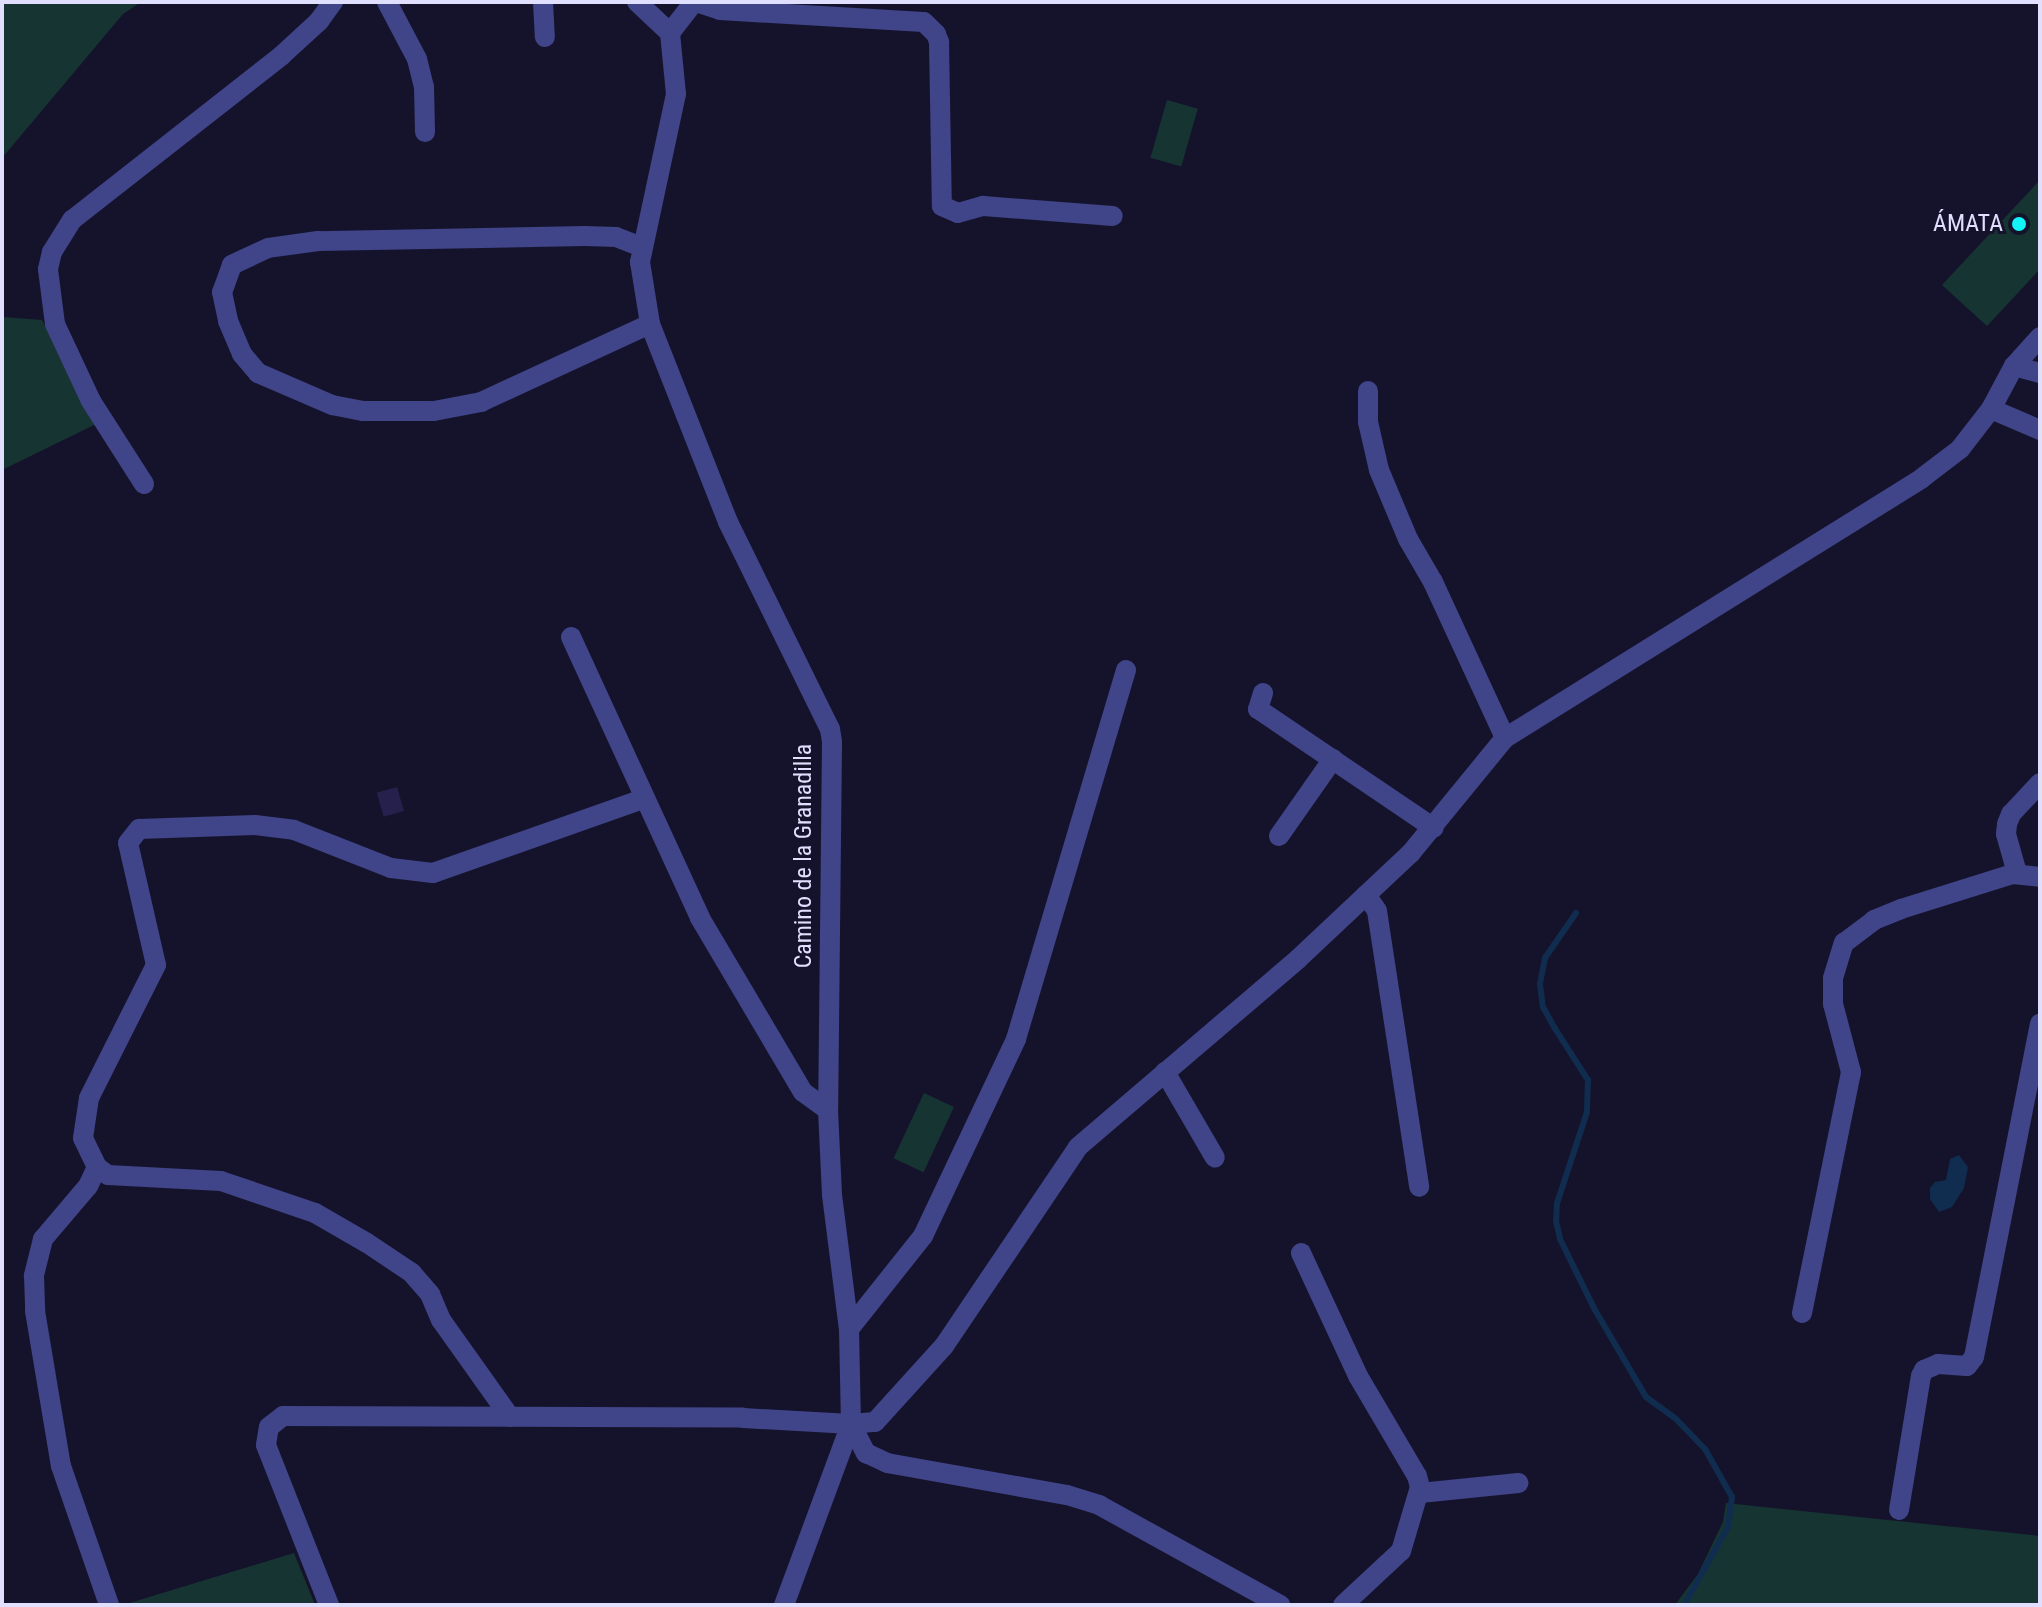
<!DOCTYPE html>
<html>
<head>
<meta charset="utf-8">
<style>
  body { margin:0 }
  #map { position:relative; width:2042px; height:1607px; overflow:hidden; background:#15132c; font-family:"Roboto Condensed",sans-serif }
  div>[style] { position:absolute }
  [style*='--x'] { left:calc(var(--x)*1px); top:calc(var(--y)*1px); width:calc(var(--w)*1px); rotate:calc(var(--a)*1deg) }
  .green>* { inset:0; background:#163532; transform-origin:0 0 }
  .water>* { inset:0; background:#102c4e }
  .stream>* { height:6px; margin:-3px; padding:0 3px; transform-origin:3px; border-radius:3px; background:#102c4e }
  .building>* { inset:0; background:#25204c; transform-origin:0 0 }
  .minor>* { height:20px; margin:-10px; padding:0 10px; transform-origin:10px; border-radius:10px; background:#404488 }
  .tertiary>* { height:20px; margin:-10px; padding:0 10px; transform-origin:10px; border-radius:10px; background:#404488 }
  .dots>* { width:22px; height:22px; translate:-50% -50%; box-sizing:border-box; border:4px solid #15132c; border-radius:50% }
  span { translate:-50% -50%; white-space:nowrap; text-align:center; line-height:1.15; -webkit-text-stroke:6px #15132c; paint-order:stroke }
  .poi-label { font-size:24px; color:#e0dffe }
  .right { translate:-100% -50%; text-align:right }
  .street-label { font-size:24px; color:#e0dffe }
  .frame { position:absolute; inset:0; border:4px solid #e0dffe; pointer-events:none }
</style>
</head>
<body>
<div id="map">
  <div class="green">
    <i style="clip-path:polygon(2px 2px,141px 2px,123px 14px,2px 158px)"></i>
    <i style="left:1167px;top:100px;width:32px;height:60px;rotate:16deg"></i>
    <i style="clip-path:polygon(2040px 180px,2040px 269px,1987px 326px,1942px 285px)"></i>
    <i style="clip-path:polygon(2px 317px,42px 320px,96px 424px,2px 470px)"></i>
    <i style="left:924px;top:1093px;width:33px;height:72px;rotate:25deg"></i>
    <i style="clip-path:polygon(1726px 1503px,2040px 1536px,2040px 1605px,1675px 1605px,1698px 1574px,1723px 1522px)"></i>
    <i style="clip-path:polygon(294px 1553px,315px 1605px,123px 1605px)"></i>
  </div>
  <div class="water">
    <i style="clip-path:polygon(1959px 1155px,1968px 1167px,1964px 1188px,1952px 1207px,1939px 1212px,1930px 1199px,1930px 1188px,1935px 1182px,1946px 1180px,1950px 1159px)"></i>
  </div>
  <div class="stream">
    <i style="--x:1576;--y:913;--w:55;--a:124.6"></i>
    <i style="--x:1545;--y:958;--w:26;--a:101"></i>
    <i style="--x:1540;--y:984;--w:23;--a:83"></i>
    <i style="--x:1543;--y:1007;--w:23;--a:61"></i>
    <i style="--x:1554;--y:1027;--w:63;--a:57.3"></i>
    <i style="--x:1588;--y:1080;--w:32;--a:92"></i>
    <i style="--x:1587;--y:1112;--w:96;--a:108.2"></i>
    <i style="--x:1557;--y:1203;--w:18;--a:93"></i>
    <i style="--x:1556;--y:1221;--w:18;--a:77"></i>
    <i style="--x:1560;--y:1239;--w:79;--a:63.8"></i>
    <i style="--x:1595;--y:1310;--w:101;--a:59.6"></i>
    <i style="--x:1646;--y:1397;--w:37;--a:36"></i>
    <i style="--x:1676;--y:1419;--w:42;--a:46"></i>
    <i style="--x:1705;--y:1449;--w:55;--a:60.6"></i>
    <i style="--x:1732;--y:1497;--w:30;--a:98"></i>
    <i style="--x:1728;--y:1527;--w:90;--a:119.4"></i>
  </div>
  <div class="building">
    <i style="left:397px;top:787px;width:25px;height:21px;rotate:74deg"></i>
  </div>
  <div class="minor">
    <i style="--x:387;--y:2;--w:64;--a:62.2"></i>
    <i style="--x:417;--y:59;--w:29;--a:76"></i>
    <i style="--x:424;--y:87;--w:45;--a:88.7"></i>
    <i style="--x:543;--y:2;--w:35;--a:87"></i>
    <i style="--x:637;--y:2;--w:45;--a:43.2"></i>
    <i style="--x:694;--y:2;--w:39;--a:128"></i>
    <i style="--x:670;--y:33;--w:61;--a:84.4"></i>
    <i style="--x:676;--y:94;--w:172;--a:102.1"></i>
    <i style="--x:640;--y:262;--w:63;--a:80.8"></i>
    <i style="--x:650;--y:324;--w:213;--a:68.5"></i>
    <i style="--x:728;--y:522;--w:231;--a:63.8"></i>
    <i style="--x:830;--y:729;--w:13;--a:81"></i>
    <i style="--x:832;--y:742;--w:368;--a:90.6"></i>
    <i style="--x:828;--y:1110;--w:85;--a:87.3"></i>
    <i style="--x:832;--y:1195;--w:135;--a:82.8"></i>
    <i style="--x:849;--y:1329;--w:95;--a:88.8"></i>
    <i style="--x:851;--y:1424;--w:193;--a:110.3"></i>
    <i style="--x:696;--y:2;--w:25;--a:18"></i>
    <i style="--x:720;--y:10;--w:204;--a:3.4"></i>
    <i style="--x:924;--y:22;--w:17;--a:45"></i>
    <i style="--x:936;--y:34;--w:9;--a:69"></i>
    <i style="--x:939;--y:42;--w:164;--a:89"></i>
    <i style="--x:942;--y:206;--w:17;--a:24"></i>
    <i style="--x:958;--y:213;--w:26;--a:-16"></i>
    <i style="--x:983;--y:206;--w:130;--a:4.4"></i>
    <i style="--x:642;--y:247;--w:28;--a:-159"></i>
    <i style="--x:616;--y:237;--w:31;--a:-178"></i>
    <i style="--x:585;--y:236;--w:267;--a:178.9"></i>
    <i style="--x:318;--y:241;--w:50;--a:172"></i>
    <i style="--x:268;--y:248;--w:40;--a:155"></i>
    <i style="--x:232;--y:265;--w:29;--a:110"></i>
    <i style="--x:222;--y:292;--w:30;--a:78"></i>
    <i style="--x:228;--y:321;--w:36;--a:67"></i>
    <i style="--x:242;--y:354;--w:25;--a:50"></i>
    <i style="--x:258;--y:373;--w:81;--a:23.4"></i>
    <i style="--x:332;--y:405;--w:32;--a:11"></i>
    <i style="--x:363;--y:411;--w:71;--a:0"></i>
    <i style="--x:434;--y:411;--w:48;--a:-10.8"></i>
    <i style="--x:481;--y:402;--w:186;--a:-24.8"></i>
    <i style="--x:2014;--y:366;--w:27;--a:15"></i>
    <i style="--x:1368;--y:391;--w:31;--a:90"></i>
    <i style="--x:1368;--y:422;--w:49;--a:77.1"></i>
    <i style="--x:1379;--y:470;--w:75;--a:67.2"></i>
    <i style="--x:1408;--y:539;--w:50;--a:59.8"></i>
    <i style="--x:1433;--y:582;--w:172;--a:65.2"></i>
    <i style="--x:1991;--y:409;--w:53;--a:23.2"></i>
    <i style="--x:144;--y:484;--w:98;--a:-122.6"></i>
    <i style="--x:91;--y:401;--w:85;--a:-115.1"></i>
    <i style="--x:55;--y:324;--w:55;--a:-97.3"></i>
    <i style="--x:48;--y:269;--w:17;--a:-77"></i>
    <i style="--x:52;--y:252;--w:38;--a:-58"></i>
    <i style="--x:72;--y:220;--w:266;--a:-38.1"></i>
    <i style="--x:281;--y:56;--w:52;--a:-42.6"></i>
    <i style="--x:319;--y:21;--w:24;--a:-54"></i>
    <i style="--x:571;--y:637;--w:309;--a:65.3"></i>
    <i style="--x:700;--y:918;--w:202;--a:59.4"></i>
    <i style="--x:803;--y:1092;--w:31;--a:36"></i>
    <i style="--x:1263;--y:693;--w:17;--a:107"></i>
    <i style="--x:1258;--y:709;--w:212;--a:34.1"></i>
    <i style="--x:1279;--y:836;--w:94;--a:-55"></i>
    <i style="--x:2017;--y:873;--w:41;--a:-105.8"></i>
    <i style="--x:2006;--y:834;--w:10;--a:-84"></i>
    <i style="--x:2007;--y:824;--w:11;--a:-68"></i>
    <i style="--x:2011;--y:814;--w:42;--a:-46.9"></i>
    <i style="--x:1366;--y:895;--w:19;--a:55"></i>
    <i style="--x:1377;--y:911;--w:279;--a:81.3"></i>
    <i style="--x:1165;--y:1072;--w:99;--a:59.8"></i>
    <i style="--x:97;--y:1167;--w:21;--a:115"></i>
    <i style="--x:88;--y:1186;--w:70;--a:130.3"></i>
    <i style="--x:43;--y:1239;--w:38;--a:104"></i>
    <i style="--x:34;--y:1276;--w:35;--a:88"></i>
    <i style="--x:35;--y:1311;--w:157;--a:80.5"></i>
    <i style="--x:61;--y:1466;--w:147;--a:70.9"></i>
    <i style="--x:1301;--y:1253;--w:136;--a:65.1"></i>
    <i style="--x:1358;--y:1376;--w:116;--a:59.5"></i>
    <i style="--x:1417;--y:1476;--w:11;--a:75"></i>
    <i style="--x:1420;--y:1487;--w:67;--a:106.5"></i>
    <i style="--x:1401;--y:1551;--w:79;--a:137"></i>
    <i style="--x:1802;--y:1313;--w:246;--a:-78.5"></i>
    <i style="--x:1851;--y:1072;--w:70;--a:-104.8"></i>
    <i style="--x:1833;--y:1004;--w:26;--a:-90"></i>
    <i style="--x:1833;--y:978;--w:37;--a:-73"></i>
    <i style="--x:1844;--y:943;--w:38;--a:-37"></i>
    <i style="--x:1874;--y:920;--w:29;--a:-22"></i>
    <i style="--x:1901;--y:909;--w:117;--a:-17.4"></i>
    <i style="--x:2013;--y:874;--w:27;--a:6"></i>
    <i style="--x:849;--y:1329;--w:119;--a:-51.5"></i>
    <i style="--x:923;--y:1236;--w:218;--a:-64.7"></i>
    <i style="--x:1016;--y:1039;--w:385;--a:-73.4"></i>
    <i style="--x:510;--y:1417;--w:119;--a:-125.4"></i>
    <i style="--x:441;--y:1320;--w:28;--a:-113"></i>
    <i style="--x:430;--y:1294;--w:28;--a:-131"></i>
    <i style="--x:412;--y:1273;--w:54;--a:-146.3"></i>
    <i style="--x:367;--y:1243;--w:60;--a:-150"></i>
    <i style="--x:315;--y:1213;--w:99;--a:-161.2"></i>
    <i style="--x:221;--y:1181;--w:113;--a:-177"></i>
    <i style="--x:108;--y:1175;--w:14;--a:-144"></i>
    <i style="--x:97;--y:1167;--w:32;--a:-116"></i>
    <i style="--x:83;--y:1138;--w:40;--a:-81.5"></i>
    <i style="--x:89;--y:1098;--w:149;--a:-63.3"></i>
    <i style="--x:156;--y:965;--w:125;--a:-102.9"></i>
    <i style="--x:128;--y:843;--w:18;--a:-52"></i>
    <i style="--x:139;--y:829;--w:116;--a:-2"></i>
    <i style="--x:255;--y:825;--w:39;--a:7"></i>
    <i style="--x:294;--y:830;--w:104;--a:21.4"></i>
    <i style="--x:391;--y:868;--w:42;--a:6.8"></i>
    <i style="--x:433;--y:873;--w:223;--a:-19.4"></i>
    <i style="--x:1420;--y:1493;--w:99;--a:-5.8"></i>
    <i style="--x:1899;--y:1510;--w:136;--a:-80.7"></i>
    <i style="--x:1921;--y:1376;--w:7;--a:-63"></i>
    <i style="--x:1924;--y:1370;--w:15;--a:-23"></i>
    <i style="--x:1938;--y:1364;--w:29;--a:4"></i>
    <i style="--x:1967;--y:1366;--w:11;--a:-52"></i>
    <i style="--x:1974;--y:1357;--w:340;--a:-78.8"></i>
    <i style="--x:329;--y:1605;--w:172;--a:-111.5"></i>
    <i style="--x:266;--y:1445;--w:18;--a:-81"></i>
    <i style="--x:269;--y:1427;--w:18;--a:-38"></i>
    <i style="--x:283;--y:1416;--w:460;--a:0.2"></i>
    <i style="--x:743;--y:1418;--w:108;--a:3.2"></i>
    <i style="--x:851;--y:1424;--w:33;--a:63"></i>
    <i style="--x:866;--y:1453;--w:23;--a:25"></i>
    <i style="--x:887;--y:1463;--w:183;--a:10.1"></i>
    <i style="--x:1067;--y:1495;--w:34;--a:17"></i>
    <i style="--x:1099;--y:1505;--w:207;--a:28.9"></i>
  </div>
  <div class="tertiary">
    <i style="--x:851;--y:1424;--w:24;--a:-5"></i>
    <i style="--x:875;--y:1422;--w:103;--a:-47.8"></i>
    <i style="--x:944;--y:1346;--w:240;--a:-56"></i>
    <i style="--x:1078;--y:1147;--w:289;--a:-40.5"></i>
    <i style="--x:1298;--y:959;--w:154;--a:-43.2"></i>
    <i style="--x:1410;--y:854;--w:150;--a:-50.7"></i>
    <i style="--x:1505;--y:738;--w:491;--a:-31.9"></i>
    <i style="--x:1922;--y:478;--w:48;--a:-37.3"></i>
    <i style="--x:1960;--y:449;--w:51;--a:-52.2"></i>
    <i style="--x:1991;--y:409;--w:49;--a:-61.9"></i>
    <i style="--x:2014;--y:366;--w:39;--a:-48"></i>
  </div>
  <div class="dots">
    <i style="left:2019px;top:224px;background:#13f2f5"></i>
  </div>
  <div class="poi-label">
    <span class="right" style="left:2003px;top:224px">ÁMATA</span>
  </div>
  <div class="street-label">
    <span style="left:804px;top:856px;rotate:-90deg">Camino de la Granadilla</span>
  </div>
  <div class="frame"></div>
</div>
</body>
</html>
